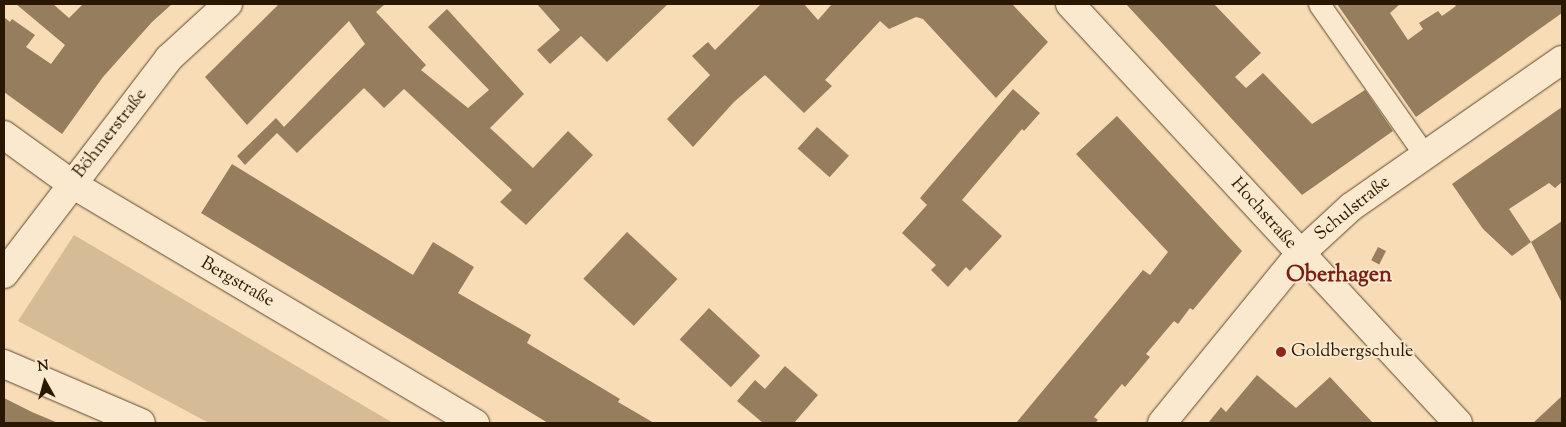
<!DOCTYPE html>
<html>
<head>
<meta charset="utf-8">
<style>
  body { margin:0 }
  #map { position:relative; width:1566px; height:427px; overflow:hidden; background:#f8dcb5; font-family:"Sorts Mill Goudy",serif }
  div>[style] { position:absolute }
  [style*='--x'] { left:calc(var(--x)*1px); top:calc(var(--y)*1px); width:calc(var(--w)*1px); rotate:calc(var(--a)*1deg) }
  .green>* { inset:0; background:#d5bb96 }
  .building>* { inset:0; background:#957d5e; transform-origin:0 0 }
  .roads { filter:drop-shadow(0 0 1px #5d482d) drop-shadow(0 0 1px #5d482d) }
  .lane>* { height:21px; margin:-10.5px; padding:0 10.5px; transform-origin:10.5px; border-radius:10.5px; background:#fae8cf }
  .street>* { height:28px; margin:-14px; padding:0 14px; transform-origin:14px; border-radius:14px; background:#fae8cf }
  .secondary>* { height:28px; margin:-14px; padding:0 14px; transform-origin:14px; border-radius:14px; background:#fae8cf }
  .dots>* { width:14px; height:14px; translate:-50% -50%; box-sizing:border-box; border:2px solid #fae8cf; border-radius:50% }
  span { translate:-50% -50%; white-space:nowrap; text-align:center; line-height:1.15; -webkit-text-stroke:4px #fae8cf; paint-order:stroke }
  .street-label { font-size:18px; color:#291700 }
  .poi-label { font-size:18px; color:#291700 }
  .left { translate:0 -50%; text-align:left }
  .district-label { font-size:22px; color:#7a1f14; font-weight:700 }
  .frame { position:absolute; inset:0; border:5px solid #291700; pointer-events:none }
  .north { position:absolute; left:20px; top:357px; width:50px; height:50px; -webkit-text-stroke:4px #fae8cf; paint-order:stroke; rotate:353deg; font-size:14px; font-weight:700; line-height:20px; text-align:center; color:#291700 }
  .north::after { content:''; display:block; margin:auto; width:18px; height:22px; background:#291700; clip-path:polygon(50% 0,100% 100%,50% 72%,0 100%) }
</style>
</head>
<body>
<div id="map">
  <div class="green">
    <i style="clip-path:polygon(74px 235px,393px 423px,209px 423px,18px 321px)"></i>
  </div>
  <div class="building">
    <i style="clip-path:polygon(16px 4px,53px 4px,69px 18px,83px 4px,172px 4px,152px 22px,103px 77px,62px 134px,4px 92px,4px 17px,10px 22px,12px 19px,35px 35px,26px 47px,51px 64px,65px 45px)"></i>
    <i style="clip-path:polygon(279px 4px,385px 4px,376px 12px,426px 65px,421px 70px,468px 108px,489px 90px,428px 27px,447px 9px,524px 94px,490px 128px,533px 168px,568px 131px,593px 155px,526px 225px,500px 202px,512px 190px,404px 89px,384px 108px,364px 88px,297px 153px,277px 133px,245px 165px,237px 156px,276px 118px,284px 127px,365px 44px,349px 21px,247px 125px,205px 77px)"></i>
    <i style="clip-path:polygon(537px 4px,668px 4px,607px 62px,581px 36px,550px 64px,537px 50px,560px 30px)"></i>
    <i style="clip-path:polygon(761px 4px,804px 4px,818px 20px,832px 4px,1012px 4px,1048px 42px,996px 98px,923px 19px,916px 17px,889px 29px,880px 21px,825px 80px,832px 86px,804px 113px,765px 75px,734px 102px,693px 147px,667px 119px,710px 75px,692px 56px,708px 42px,715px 50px)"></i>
    <i style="clip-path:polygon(1126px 4px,1214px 4px,1261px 53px,1235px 77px,1246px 88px,1263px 73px,1312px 124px,1365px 90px,1393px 131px,1302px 195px)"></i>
    <i style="clip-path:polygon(1337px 4px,1400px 4px,1390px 13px,1408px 40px,1423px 29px,1419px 23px,1438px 11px,1442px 16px,1456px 6px,1454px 4px,1562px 4px,1562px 13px,1416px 117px)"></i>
    <i style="clip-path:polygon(1013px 89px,1040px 113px,1024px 131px,1022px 129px,962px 200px,1002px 236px,970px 271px,966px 267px,948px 287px,931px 270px,936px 265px,902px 233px,927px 205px,920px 198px)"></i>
    <i style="clip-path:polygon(1562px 107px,1562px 182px,1555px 188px,1549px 183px,1509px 209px,1531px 242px,1512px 256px,1483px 229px,1452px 184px)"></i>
    <i style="clip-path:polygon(1117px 116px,1242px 251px,1193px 310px,1190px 308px,1178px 324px,1174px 321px,1146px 354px,1150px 357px,1125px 387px,1122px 384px,1094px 417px,1098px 420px,1095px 423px,1016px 423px,1143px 270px,1150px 275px,1168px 252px,1076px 154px)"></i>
    <i style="left:817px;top:127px;width:43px;height:29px;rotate:42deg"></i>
    <i style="clip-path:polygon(232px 164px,413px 275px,433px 242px,453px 254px,474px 267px,458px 293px,531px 335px,527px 343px,620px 399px,618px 402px,654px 423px,548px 423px,201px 213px)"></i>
    <i style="clip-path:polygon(1562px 221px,1562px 303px,1531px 242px)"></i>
    <i style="left:627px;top:232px;width:69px;height:64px;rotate:43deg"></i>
    <i style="left:1378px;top:247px;width:9px;height:15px;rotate:27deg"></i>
    <i style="left:709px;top:308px;width:70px;height:43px;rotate:43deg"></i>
    <i style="clip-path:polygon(785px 366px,818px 395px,794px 423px,763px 423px,737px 401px,755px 380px,765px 389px)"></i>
    <i style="clip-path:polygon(1257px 375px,1296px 408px,1330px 377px,1373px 423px,1208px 423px,1221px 407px,1226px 412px)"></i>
    <i style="clip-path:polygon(1562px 396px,1562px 423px,1533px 423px)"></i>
    <i style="clip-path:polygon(4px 398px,32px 412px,58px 423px,4px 423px)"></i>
  </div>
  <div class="roads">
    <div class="lane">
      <i style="--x:1319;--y:4;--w:183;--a:55"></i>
    </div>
    <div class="street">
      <i style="--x:4;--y:135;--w:84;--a:35.8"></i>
      <i style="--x:72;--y:184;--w:469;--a:30.7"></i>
      <i style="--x:4;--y:274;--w:272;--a:-52.6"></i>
      <i style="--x:169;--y:58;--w:80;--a:-42.5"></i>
      <i style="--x:4;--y:364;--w:149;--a:23.3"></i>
      <i style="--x:1162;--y:423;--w:218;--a:-50.8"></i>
      <i style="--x:1300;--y:254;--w:69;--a:-42.7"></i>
      <i style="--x:1351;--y:207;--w:257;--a:-34.9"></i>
    </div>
    <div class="secondary">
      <i style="--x:1070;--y:4;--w:571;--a:47.2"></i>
    </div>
  </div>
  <div class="dots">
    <i style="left:1281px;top:352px;background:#8f2418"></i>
  </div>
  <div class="street-label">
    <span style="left:111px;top:134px;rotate:-52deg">Böhmerstraße</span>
    <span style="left:1353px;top:209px;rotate:-39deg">Schulstraße</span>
    <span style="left:1263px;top:214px;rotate:48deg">Hochstraße</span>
    <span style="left:237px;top:283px;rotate:30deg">Bergstraße</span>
  </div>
  <div class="poi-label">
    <span class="left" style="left:1291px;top:352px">Goldbergschule</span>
  </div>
  <div class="district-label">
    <span style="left:1339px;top:277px">Oberhagen</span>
  </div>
  <div class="frame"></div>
  <div class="north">N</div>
</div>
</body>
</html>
